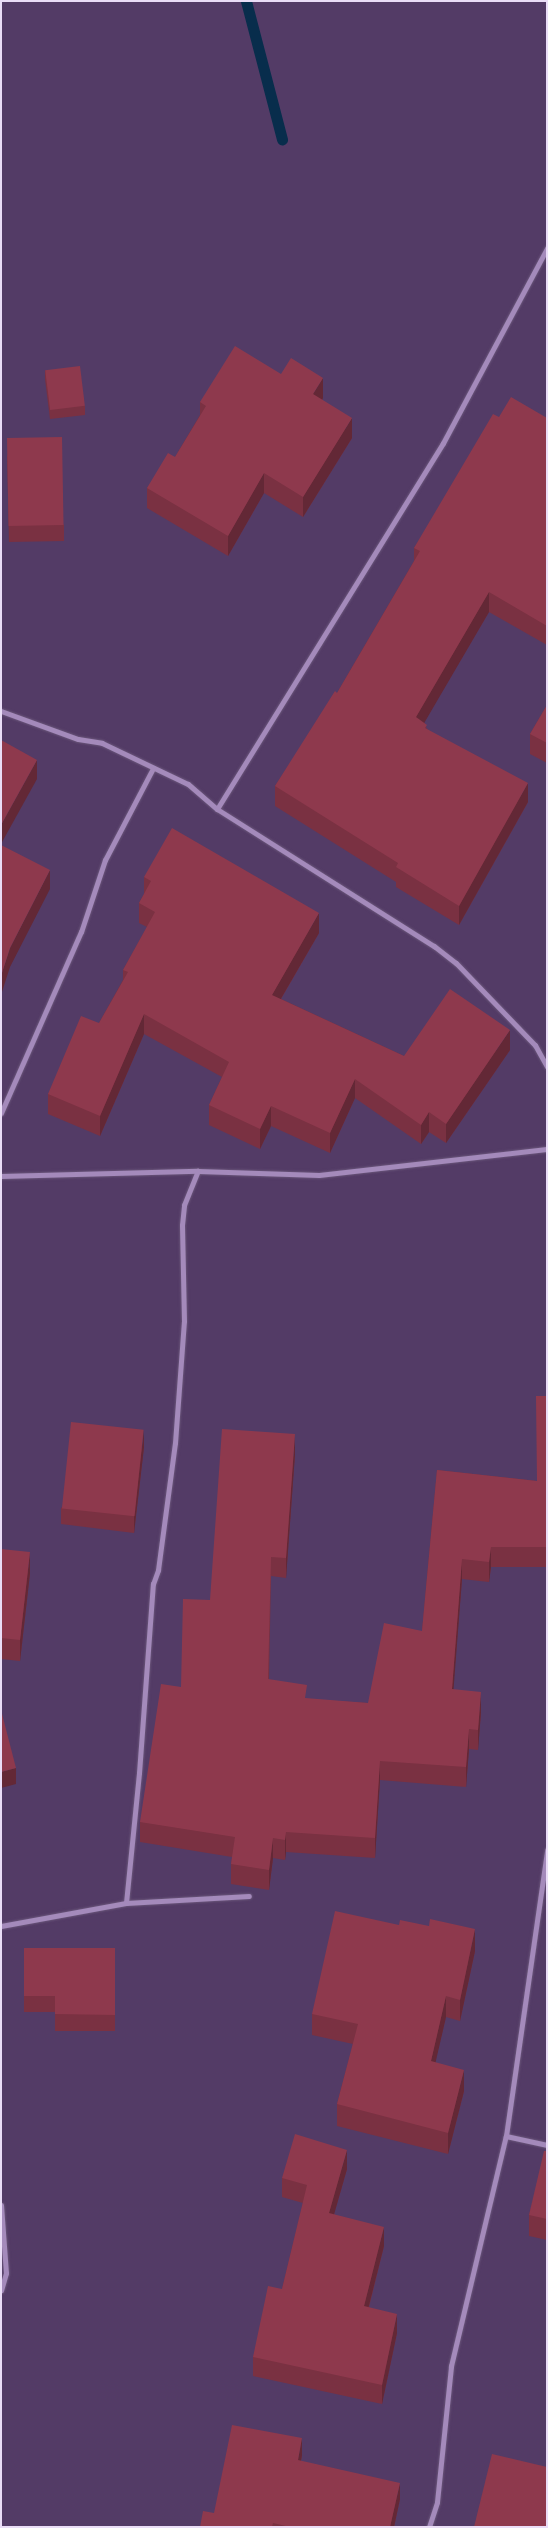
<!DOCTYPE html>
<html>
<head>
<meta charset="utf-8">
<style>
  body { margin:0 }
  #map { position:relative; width:548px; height:2528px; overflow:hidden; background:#533b66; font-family:"Archivo Narrow",sans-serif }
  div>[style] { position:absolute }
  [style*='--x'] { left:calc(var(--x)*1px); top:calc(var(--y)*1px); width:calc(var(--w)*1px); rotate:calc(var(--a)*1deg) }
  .stream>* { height:11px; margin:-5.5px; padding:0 5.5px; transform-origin:5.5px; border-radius:5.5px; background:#082d4c }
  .roads { filter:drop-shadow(0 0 1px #6a567a) drop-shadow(0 0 1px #6a567a) }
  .minor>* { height:5px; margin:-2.5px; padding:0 2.5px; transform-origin:2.5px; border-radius:2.5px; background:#a48abb }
  .wall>* { inset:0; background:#7a3142 }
  .shaded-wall>* { inset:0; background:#632836 }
  .building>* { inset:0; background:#8e394d; transform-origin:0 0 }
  span { translate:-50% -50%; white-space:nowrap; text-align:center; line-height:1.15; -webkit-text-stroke:4px #32283c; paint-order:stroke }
  .frame { position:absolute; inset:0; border:2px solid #eaddf7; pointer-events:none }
</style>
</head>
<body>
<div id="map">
  <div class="stream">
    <i style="--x:246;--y:1;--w:143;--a:75.4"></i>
  </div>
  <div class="roads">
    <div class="minor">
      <i style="--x:1;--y:711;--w:82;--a:20"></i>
      <i style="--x:78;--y:739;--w:24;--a:9"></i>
      <i style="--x:102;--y:743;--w:95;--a:25.5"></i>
      <i style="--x:188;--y:784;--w:38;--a:41"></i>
      <i style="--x:217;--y:809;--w:257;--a:32.3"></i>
      <i style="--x:434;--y:946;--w:28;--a:38"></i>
      <i style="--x:456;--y:963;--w:114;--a:46.1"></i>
      <i style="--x:535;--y:1045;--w:25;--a:61"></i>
      <i style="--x:217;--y:809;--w:430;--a:-58.3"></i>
      <i style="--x:443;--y:443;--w:221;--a:-61.9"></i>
      <i style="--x:1;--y:1113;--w:198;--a:-66.2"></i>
      <i style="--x:81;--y:932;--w:76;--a:-71.6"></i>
      <i style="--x:105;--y:860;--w:104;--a:-62.4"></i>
      <i style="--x:1;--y:1176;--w:197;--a:-1.5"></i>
      <i style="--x:198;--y:1171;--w:121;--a:1.9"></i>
      <i style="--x:319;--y:1175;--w:229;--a:-6.5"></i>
      <i style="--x:126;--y:1903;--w:131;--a:-84.3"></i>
      <i style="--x:139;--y:1773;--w:190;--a:-85.8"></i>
      <i style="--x:153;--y:1584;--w:15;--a:-70"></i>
      <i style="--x:158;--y:1570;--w:128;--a:-82.4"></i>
      <i style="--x:175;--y:1443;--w:122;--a:-85.8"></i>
      <i style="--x:184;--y:1321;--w:96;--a:-91.2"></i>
      <i style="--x:182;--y:1225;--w:20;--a:-84"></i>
      <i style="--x:184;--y:1205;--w:37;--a:-68"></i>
      <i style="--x:1;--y:1926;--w:127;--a:-10.4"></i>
      <i style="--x:126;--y:1903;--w:123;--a:-3.3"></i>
      <i style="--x:506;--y:2136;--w:42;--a:12.4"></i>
      <i style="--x:1;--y:2205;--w:68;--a:85.8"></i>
      <i style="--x:6;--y:2273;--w:18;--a:106"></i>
      <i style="--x:429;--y:2527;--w:26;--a:-72"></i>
      <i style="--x:437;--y:2502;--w:137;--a:-84.1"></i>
      <i style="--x:451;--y:2366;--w:236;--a:-76.6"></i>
      <i style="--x:506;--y:2136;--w:289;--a:-81.8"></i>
    </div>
  </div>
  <div class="wall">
    <i style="clip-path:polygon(45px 370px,85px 406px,85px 415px,50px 419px,45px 379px)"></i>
    <i style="clip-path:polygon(281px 374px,323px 398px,322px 400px,352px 438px,303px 517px,264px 493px,228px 556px,147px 508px,147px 488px,175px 457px,200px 415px,200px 402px)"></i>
    <i style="clip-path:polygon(499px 417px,547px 418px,547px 645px,489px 612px,424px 722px,427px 729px,528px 802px,459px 925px,396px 887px,396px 882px,275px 806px,275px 786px,337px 693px,414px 561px,414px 548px)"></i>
    <i style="clip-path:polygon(7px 455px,64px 525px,64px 541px,9px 542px)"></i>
    <i style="clip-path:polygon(547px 705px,547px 763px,530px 754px,530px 734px)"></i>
    <i style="clip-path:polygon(144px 877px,319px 933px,281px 999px,404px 1056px,510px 1050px,446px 1143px,429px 1132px,421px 1144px,355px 1098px,330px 1153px,271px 1126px,260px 1149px,209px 1125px,209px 1105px,222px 1077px,144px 1034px,100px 1136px,48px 1114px,48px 1094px,99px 1023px,123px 980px,123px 970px,147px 927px,139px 923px,139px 903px,144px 894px)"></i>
    <i style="clip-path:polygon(547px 1396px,547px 1567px,491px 1567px,489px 1582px,462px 1579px,453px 1689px,481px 1712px,478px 1750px,469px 1749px,466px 1787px,380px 1780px,375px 1858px,286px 1852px,285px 1860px,273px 1858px,269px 1890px,231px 1884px,231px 1864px,232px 1857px,140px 1842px,140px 1822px,181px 1687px,210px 1600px,295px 1454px,286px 1578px,271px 1576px,269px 1680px,307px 1699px,368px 1703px,422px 1631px,437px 1470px,537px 1481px)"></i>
    <i style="clip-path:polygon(144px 1447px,134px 1533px,61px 1524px,61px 1508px)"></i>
    <i style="clip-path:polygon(1px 1549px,30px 1573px,20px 1661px,1px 1659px)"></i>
    <i style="clip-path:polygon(24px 1948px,115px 1948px,115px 2031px,55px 2031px,55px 2012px,24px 2012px)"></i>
    <i style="clip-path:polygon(475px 1951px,460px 2021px,446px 2017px,435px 2062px,464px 2091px,448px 2154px,337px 2126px,337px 2104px,353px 2044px,312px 2035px,312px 2014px)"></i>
    <i style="clip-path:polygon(547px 2151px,547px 2240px,529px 2236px,529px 2215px)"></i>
    <i style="clip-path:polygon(347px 2169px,334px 2214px,384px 2246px,369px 2307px,397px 2333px,382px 2404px,253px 2376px,253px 2357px,282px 2289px,303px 2203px,282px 2197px,282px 2178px)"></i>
    <i style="clip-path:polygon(302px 2455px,301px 2461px,400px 2499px,394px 2527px,200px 2527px,214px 2513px)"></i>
  </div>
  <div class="shaded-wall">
    <i style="clip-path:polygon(323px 378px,323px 398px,313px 414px,313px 394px)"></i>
    <i style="clip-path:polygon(352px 418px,352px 438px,303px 517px,303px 497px)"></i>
    <i style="clip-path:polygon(264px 473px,264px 493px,228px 556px,228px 536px)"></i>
    <i style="clip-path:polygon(489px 592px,489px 612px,416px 737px,416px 717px)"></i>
    <i style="clip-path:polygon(37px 760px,37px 779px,1px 844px,1px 825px)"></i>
    <i style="clip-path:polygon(528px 783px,528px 802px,459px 925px,459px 906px)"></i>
    <i style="clip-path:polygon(50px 870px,50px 889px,10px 967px,1px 995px,1px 976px,10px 948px)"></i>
    <i style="clip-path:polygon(319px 913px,319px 933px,272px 1014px,272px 995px)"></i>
    <i style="clip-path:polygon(144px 1014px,144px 1034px,100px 1136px,100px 1116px)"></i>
    <i style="clip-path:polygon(510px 1030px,510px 1050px,446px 1143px,446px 1124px)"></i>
    <i style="clip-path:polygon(355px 1079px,355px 1098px,330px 1153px,330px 1133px)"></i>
    <i style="clip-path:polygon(271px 1106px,271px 1126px,260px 1149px,260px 1129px)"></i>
    <i style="clip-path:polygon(429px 1112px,429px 1132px,421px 1144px,421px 1125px)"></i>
    <i style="clip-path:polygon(144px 1430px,144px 1447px,134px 1533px,134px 1516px)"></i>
    <i style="clip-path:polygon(295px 1434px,295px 1454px,286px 1578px,286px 1558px)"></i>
    <i style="clip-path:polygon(491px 1547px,491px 1567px,489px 1582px,489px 1562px)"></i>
    <i style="clip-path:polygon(30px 1552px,30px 1573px,20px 1661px,20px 1640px)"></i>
    <i style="clip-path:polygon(462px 1559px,462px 1579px,452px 1709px,452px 1689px)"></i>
    <i style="clip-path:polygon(481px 1692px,481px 1712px,478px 1750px,478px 1730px)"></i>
    <i style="clip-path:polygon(469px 1729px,469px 1749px,466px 1787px,466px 1767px)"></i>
    <i style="clip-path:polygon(380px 1761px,380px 1780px,375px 1858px,375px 1838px)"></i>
    <i style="clip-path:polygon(16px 1768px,16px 1784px,1px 1788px,1px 1772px)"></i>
    <i style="clip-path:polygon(286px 1832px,286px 1852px,285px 1860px,285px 1840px)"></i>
    <i style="clip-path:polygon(273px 1838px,273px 1858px,269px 1890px,269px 1870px)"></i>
    <i style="clip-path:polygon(475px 1929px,475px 1951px,460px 2021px,460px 2000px)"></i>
    <i style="clip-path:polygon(446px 1996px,446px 2017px,431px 2082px,431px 2061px)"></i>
    <i style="clip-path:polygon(464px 2070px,464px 2091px,448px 2154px,448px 2133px)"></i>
    <i style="clip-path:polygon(347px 2150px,347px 2169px,329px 2232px,329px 2213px)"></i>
    <i style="clip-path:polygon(384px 2227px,384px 2246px,364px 2325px,364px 2306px)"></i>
    <i style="clip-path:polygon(397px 2314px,397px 2333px,382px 2404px,382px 2385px)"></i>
    <i style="clip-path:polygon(302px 2438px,302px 2455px,298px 2477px,298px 2460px)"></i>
    <i style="clip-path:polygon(400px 2483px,400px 2499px,394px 2527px,390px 2527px)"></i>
  </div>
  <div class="building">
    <i style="clip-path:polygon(235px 346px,281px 374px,291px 358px,323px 378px,313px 394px,352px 418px,303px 497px,264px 473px,228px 536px,147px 488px,168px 453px,175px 457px,206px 406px,200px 402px)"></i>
    <i style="left:80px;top:366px;width:40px;height:35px;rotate:83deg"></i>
    <i style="clip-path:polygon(511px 397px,547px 418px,547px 537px,546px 538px,547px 539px,547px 626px,489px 592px,416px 717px,427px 725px,425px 728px,528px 783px,459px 906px,396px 867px,398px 863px,275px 786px,335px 691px,337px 693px,420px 551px,414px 548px,493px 414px,499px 417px)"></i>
    <i style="left:62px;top:437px;width:88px;height:55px;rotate:89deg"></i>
    <i style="clip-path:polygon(547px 705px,547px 743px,530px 734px)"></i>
    <i style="clip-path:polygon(1px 740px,37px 760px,1px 825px)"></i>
    <i style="clip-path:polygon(172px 828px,319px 913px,272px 995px,404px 1056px,450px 989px,510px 1030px,446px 1124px,429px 1112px,421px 1125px,355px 1079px,330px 1133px,271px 1106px,260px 1129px,209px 1105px,229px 1062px,144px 1014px,100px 1116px,48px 1094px,81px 1016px,99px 1023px,128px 972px,123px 970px,155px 912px,139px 903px,151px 881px,144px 877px)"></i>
    <i style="clip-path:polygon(1px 845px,50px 870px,10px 948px,1px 976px)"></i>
    <i style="clip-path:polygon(536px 1396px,547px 1396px,547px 1547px,491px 1547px,489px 1562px,462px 1559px,452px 1689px,481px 1692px,478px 1730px,469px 1729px,466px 1767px,380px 1761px,375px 1838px,286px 1832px,285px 1840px,273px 1838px,269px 1870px,231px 1864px,235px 1837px,140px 1822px,161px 1684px,181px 1687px,183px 1599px,210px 1600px,222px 1429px,295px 1434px,286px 1558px,271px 1557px,268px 1679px,307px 1685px,305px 1698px,368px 1703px,384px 1623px,422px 1631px,437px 1470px,537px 1481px)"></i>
    <i style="left:71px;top:1422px;width:73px;height:87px;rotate:6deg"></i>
    <i style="clip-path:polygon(1px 1549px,30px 1552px,20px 1640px,1px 1638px)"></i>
    <i style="clip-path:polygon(1px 1710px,16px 1768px,1px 1772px)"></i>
    <i style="clip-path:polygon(335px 1911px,399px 1925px,400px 1920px,429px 1926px,430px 1919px,475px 1929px,460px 2000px,446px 1996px,431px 2061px,464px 2070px,448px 2133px,337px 2104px,358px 2024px,312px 2014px)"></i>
    <i style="clip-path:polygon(24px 1948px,115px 1948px,115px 2015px,55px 2014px,55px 1996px,24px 1996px)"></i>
    <i style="clip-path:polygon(295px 2134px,347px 2150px,329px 2213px,384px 2227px,364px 2306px,397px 2314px,382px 2385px,253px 2357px,268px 2286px,282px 2289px,307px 2185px,282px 2178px)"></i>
    <i style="clip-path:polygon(544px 2151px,547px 2151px,547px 2219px,529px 2215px)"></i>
    <i style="clip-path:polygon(232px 2425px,302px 2438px,298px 2460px,400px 2483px,390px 2527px,290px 2527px,273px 2523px,272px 2527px,200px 2527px,203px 2511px,214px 2513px)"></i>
    <i style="clip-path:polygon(492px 2454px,547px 2467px,547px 2523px,546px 2527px,474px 2527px)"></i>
  </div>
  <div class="frame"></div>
</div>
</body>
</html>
